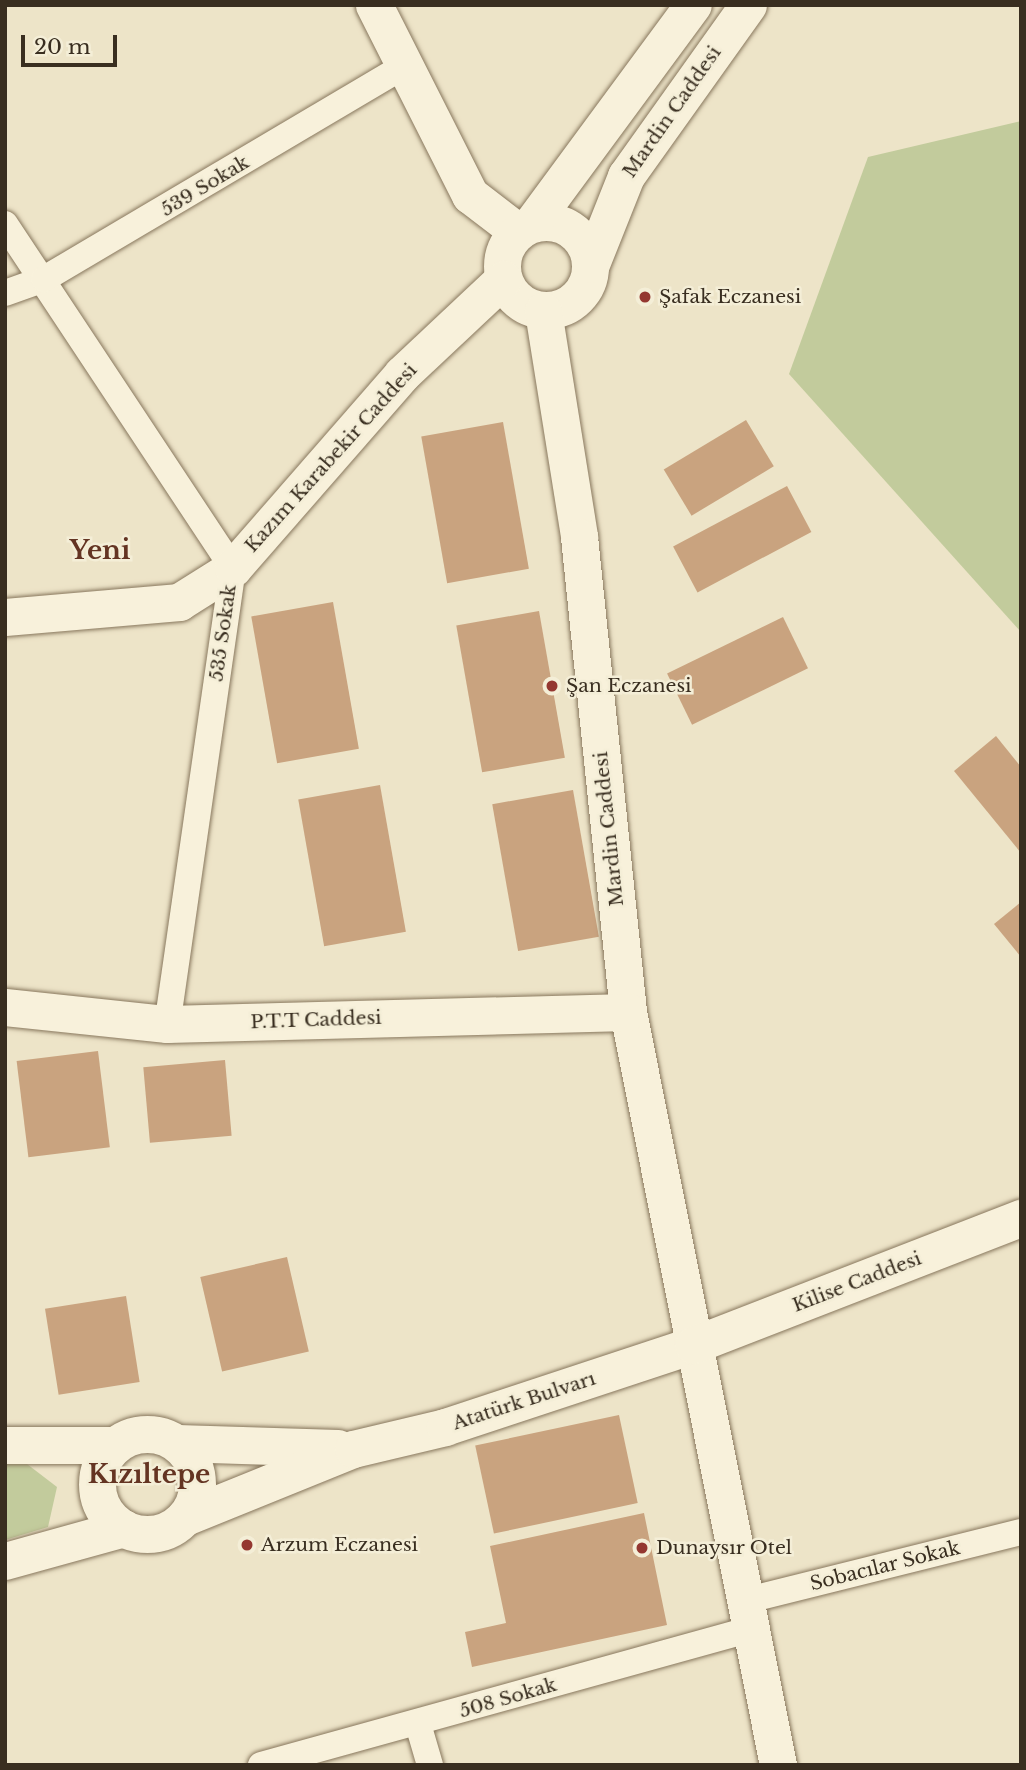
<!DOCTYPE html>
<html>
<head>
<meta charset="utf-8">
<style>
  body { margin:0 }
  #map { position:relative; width:1026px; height:1770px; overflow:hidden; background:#ede4c8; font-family:"Libre Baskerville",serif }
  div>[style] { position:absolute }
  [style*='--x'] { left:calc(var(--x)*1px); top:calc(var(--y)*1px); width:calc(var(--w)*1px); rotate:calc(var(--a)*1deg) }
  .green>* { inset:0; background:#c2cb9c }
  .building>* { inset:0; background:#c9a37f; transform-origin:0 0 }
  .roads { filter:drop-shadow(0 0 2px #88775d) drop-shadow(0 0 2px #88775d) }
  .street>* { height:26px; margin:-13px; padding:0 13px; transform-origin:13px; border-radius:13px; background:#f8f1db }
  .secondary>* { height:37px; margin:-18.5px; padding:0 18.5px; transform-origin:18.5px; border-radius:18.5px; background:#f8f1db }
  .secondary>.ring { margin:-18.5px; padding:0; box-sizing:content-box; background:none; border:37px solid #f8f1db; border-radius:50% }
  .dots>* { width:19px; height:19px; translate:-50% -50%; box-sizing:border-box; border:4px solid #f4eed7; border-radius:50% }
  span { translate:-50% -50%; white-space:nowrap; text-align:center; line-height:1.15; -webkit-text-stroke:5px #f4eed7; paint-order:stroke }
  .street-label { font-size:19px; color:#392e20 }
  .poi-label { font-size:19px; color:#392e20 }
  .left { translate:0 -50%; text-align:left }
  .district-label { font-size:26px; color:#643422; font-weight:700 }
  .frame { position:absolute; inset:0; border:7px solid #392e20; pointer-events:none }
  .scale { position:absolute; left:21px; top:35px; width:96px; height:32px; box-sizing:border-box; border:4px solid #392e20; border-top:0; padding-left:9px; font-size:21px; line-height:24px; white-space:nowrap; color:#392e20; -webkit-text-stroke:5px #f4eed7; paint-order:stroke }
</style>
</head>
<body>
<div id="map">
  <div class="green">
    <i style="clip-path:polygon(1021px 121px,1021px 632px,789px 374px,868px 157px)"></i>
    <i style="clip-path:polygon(5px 1464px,27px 1464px,57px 1487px,48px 1527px,5px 1540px)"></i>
  </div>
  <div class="building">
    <i style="left:746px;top:420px;width:54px;height:96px;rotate:59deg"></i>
    <i style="left:503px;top:422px;width:149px;height:83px;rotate:80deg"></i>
    <i style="left:787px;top:486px;width:52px;height:129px;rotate:62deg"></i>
    <i style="left:333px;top:602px;width:149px;height:83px;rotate:80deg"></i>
    <i style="left:539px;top:611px;width:149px;height:84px;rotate:80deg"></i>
    <i style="left:783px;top:617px;width:57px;height:129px;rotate:64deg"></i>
    <i style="clip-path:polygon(996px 736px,1021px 767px,1021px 853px,954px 771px)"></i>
    <i style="left:380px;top:785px;width:149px;height:83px;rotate:80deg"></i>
    <i style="left:573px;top:790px;width:149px;height:82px;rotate:80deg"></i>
    <i style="clip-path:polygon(1021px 902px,1021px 957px,994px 924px)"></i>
    <i style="left:98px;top:1051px;width:97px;height:82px;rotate:83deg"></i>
    <i style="left:225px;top:1060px;width:76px;height:82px;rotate:85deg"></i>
    <i style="left:287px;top:1257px;width:97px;height:89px;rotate:77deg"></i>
    <i style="left:126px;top:1296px;width:87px;height:82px;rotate:81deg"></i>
    <i style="left:619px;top:1415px;width:90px;height:147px;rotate:78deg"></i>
    <i style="clip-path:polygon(644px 1513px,667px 1625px,472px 1667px,465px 1632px,506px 1623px,490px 1546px)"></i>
  </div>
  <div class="roads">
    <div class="street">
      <i style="--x:5;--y:224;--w:413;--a:56.5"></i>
      <i style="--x:233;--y:568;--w:461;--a:98.2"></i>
      <i style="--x:5;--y:293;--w:41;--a:-19.7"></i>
      <i style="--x:44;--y:279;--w:415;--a:-30.6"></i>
      <i style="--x:748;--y:1600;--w:281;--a:-14"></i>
      <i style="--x:418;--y:1724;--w:43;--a:73.7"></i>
      <i style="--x:261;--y:1765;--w:513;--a:-15.5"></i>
    </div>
    <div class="secondary">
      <i style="--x:374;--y:5;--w:213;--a:63.2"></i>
      <i style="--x:470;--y:195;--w:59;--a:37.5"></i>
      <i class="ring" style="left:502px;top:222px;width:51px;height:51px"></i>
      <i style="--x:532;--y:223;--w:271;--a:-53.6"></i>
      <i style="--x:591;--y:264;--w:95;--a:-68.3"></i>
      <i style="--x:626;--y:176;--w:210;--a:-54.5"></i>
      <i style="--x:543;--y:311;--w:229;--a:80.9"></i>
      <i style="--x:579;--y:537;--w:478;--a:84.1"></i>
      <i style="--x:628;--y:1012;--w:768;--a:78.73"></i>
      <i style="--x:5;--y:617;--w:175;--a:-4.9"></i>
      <i style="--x:179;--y:602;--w:64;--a:-32.2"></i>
      <i style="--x:233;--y:568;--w:257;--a:-48.9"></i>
      <i style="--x:402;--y:374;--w:139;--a:-43.2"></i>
      <i style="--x:5;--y:1007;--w:163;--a:6"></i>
      <i style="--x:167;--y:1024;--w:461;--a:-1.5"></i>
      <i class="ring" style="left:97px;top:1434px;width:63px;height:63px"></i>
      <i style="--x:177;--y:1443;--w:161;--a:1.8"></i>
      <i style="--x:5;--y:1445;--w:110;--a:0"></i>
      <i style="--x:185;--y:1517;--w:181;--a:-22"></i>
      <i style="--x:353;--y:1449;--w:95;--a:-13.4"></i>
      <i style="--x:445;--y:1427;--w:261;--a:-18.3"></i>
      <i style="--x:693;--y:1345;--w:352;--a:-21.2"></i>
      <i style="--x:5;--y:1561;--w:123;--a:-15.5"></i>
    </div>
  </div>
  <div class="dots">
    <i style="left:645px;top:297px;background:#943730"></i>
    <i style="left:552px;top:686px;background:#943730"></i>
    <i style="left:247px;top:1545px;background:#943730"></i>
    <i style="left:642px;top:1548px;background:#943730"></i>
  </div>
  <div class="street-label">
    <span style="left:672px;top:112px;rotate:-55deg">Mardin Caddesi</span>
    <span style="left:205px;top:186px;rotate:-31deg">539 Sokak</span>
    <span style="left:331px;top:458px;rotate:-48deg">Kazım Karabekir Caddesi</span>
    <span style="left:223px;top:633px;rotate:-82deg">535 Sokak</span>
    <span style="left:609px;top:829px;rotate:-96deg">Mardin Caddesi</span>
    <span style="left:316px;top:1020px;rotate:-2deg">P.T.T Caddesi</span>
    <span style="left:857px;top:1282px;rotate:-21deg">Kilise Caddesi</span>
    <span style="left:524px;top:1401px;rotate:-18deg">Atatürk Bulvarı</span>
    <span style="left:885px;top:1566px;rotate:-14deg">Sobacılar Sokak</span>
    <span style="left:508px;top:1698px;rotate:-16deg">508 Sokak</span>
  </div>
  <div class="poi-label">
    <span class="left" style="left:659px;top:297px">Şafak Eczanesi</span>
    <span class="left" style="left:566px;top:686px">Şan Eczanesi</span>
    <span class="left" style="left:261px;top:1545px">Arzum Eczanesi</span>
    <span class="left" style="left:656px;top:1548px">Dunaysır Otel</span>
  </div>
  <div class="district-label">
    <span style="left:100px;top:551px">Yeni</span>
    <span style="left:149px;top:1475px">Kızıltepe</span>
  </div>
  <div class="frame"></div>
  <div class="scale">20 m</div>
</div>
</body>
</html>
